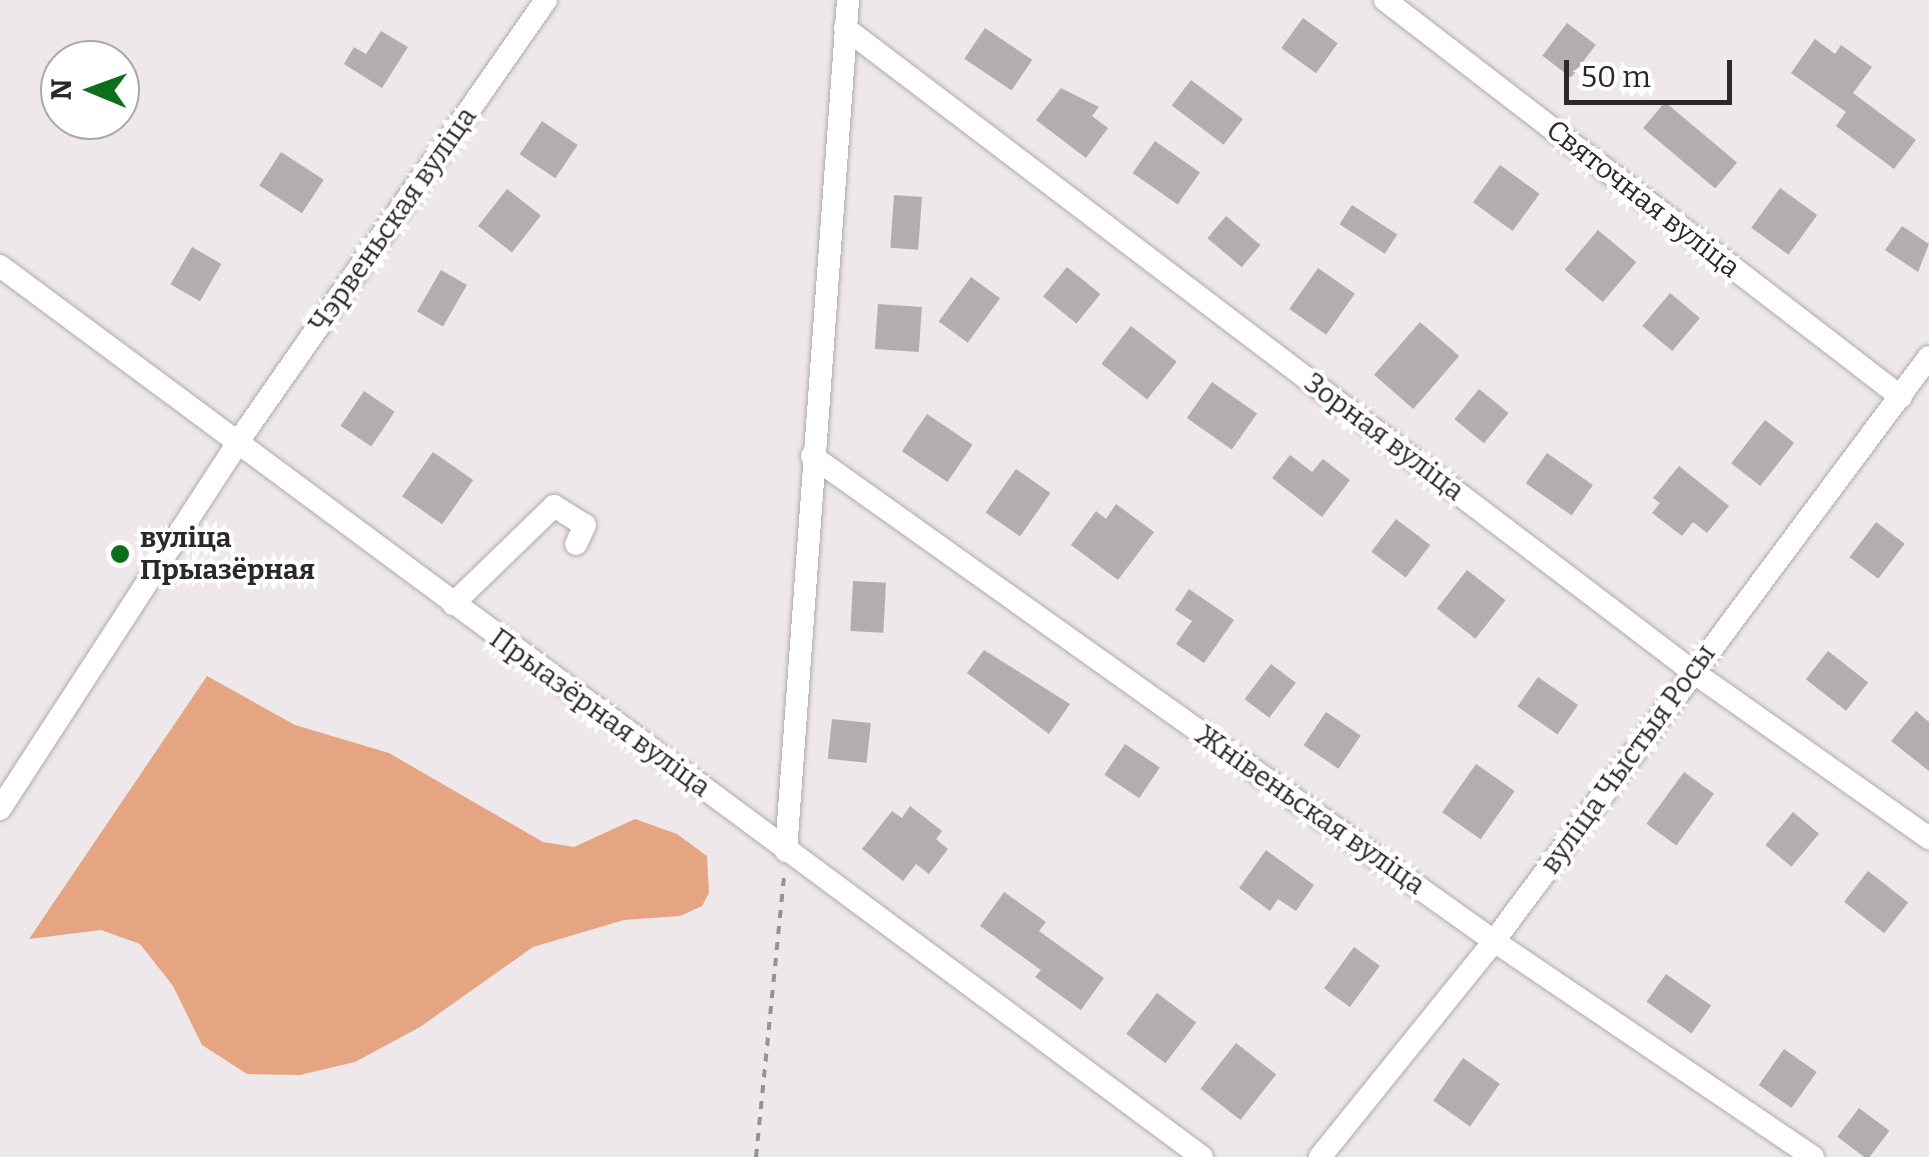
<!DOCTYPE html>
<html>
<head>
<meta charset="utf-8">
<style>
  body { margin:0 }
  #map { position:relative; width:1929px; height:1157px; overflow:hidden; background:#eee8eb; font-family:Bitter,serif }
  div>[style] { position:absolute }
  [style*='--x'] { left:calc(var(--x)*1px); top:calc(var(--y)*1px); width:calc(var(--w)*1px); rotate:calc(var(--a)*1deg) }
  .forest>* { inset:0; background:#e5a583 }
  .building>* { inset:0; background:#b4adad; transform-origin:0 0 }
  .path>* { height:4px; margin-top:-2px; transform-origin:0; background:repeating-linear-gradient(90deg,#969294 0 8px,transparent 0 16px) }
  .roads { filter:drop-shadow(0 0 2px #b0aaad) drop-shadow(0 0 2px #b0aaad) }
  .minor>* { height:22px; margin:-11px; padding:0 11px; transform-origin:11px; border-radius:11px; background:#fff }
  .dots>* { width:28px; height:28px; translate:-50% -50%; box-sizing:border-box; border:5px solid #fff; border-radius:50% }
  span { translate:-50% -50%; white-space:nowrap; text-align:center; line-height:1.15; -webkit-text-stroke:8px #fff; paint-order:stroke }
  .street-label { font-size:28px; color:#2a2829 }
  .poi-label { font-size:28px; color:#2a2829; font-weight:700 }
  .left { translate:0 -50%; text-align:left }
  .north { position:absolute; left:40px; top:40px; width:100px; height:100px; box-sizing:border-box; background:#fff; border:2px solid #aaa9a9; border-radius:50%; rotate:271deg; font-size:28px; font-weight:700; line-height:40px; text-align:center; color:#2a2829 }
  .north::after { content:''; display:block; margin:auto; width:35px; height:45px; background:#0d6e1b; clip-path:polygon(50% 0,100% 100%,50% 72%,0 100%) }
  .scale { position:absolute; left:1564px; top:60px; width:168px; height:45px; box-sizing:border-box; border:5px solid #2a2829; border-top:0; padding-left:12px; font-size:30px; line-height:35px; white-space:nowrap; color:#2a2829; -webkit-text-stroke:8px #fff; paint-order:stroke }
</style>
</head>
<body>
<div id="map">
  <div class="forest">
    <i style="clip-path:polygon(207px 676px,295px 725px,389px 753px,543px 842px,574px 847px,635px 819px,677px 834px,707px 856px,709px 893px,702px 906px,680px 916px,624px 920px,533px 947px,420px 1027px,355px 1062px,300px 1075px,247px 1074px,202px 1045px,173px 986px,140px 944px,101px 930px,29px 939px)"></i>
  </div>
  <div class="building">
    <i style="left:1303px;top:18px;width:43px;height:37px;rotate:36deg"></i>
    <i style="left:1567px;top:23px;width:36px;height:41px;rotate:37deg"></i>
    <i style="left:985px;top:28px;width:57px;height:37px;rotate:34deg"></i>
    <i style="clip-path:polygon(381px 31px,408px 47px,382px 88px,344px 64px,354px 47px,366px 54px)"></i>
    <i style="clip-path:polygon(1815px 39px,1835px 54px,1841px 45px,1872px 67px,1853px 93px,1916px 140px,1894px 169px,1836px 126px,1846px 112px,1791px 73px)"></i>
    <i style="left:1191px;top:80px;width:65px;height:32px;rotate:37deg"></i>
    <i style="clip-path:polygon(1061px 88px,1099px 107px,1092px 116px,1108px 128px,1086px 158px,1036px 120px)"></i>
    <i style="left:1665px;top:102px;width:94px;height:34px;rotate:40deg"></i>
    <i style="left:542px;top:121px;width:43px;height:40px;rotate:34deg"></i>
    <i style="left:1155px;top:141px;width:55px;height:39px;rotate:35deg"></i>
    <i style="left:281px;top:152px;width:51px;height:40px;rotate:33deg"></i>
    <i style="left:1500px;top:165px;width:49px;height:46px;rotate:36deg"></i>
    <i style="left:1780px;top:188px;width:46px;height:49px;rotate:36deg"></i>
    <i style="left:507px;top:189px;width:43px;height:47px;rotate:38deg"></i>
    <i style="left:894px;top:195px;width:28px;height:53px;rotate:4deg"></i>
    <i style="left:1352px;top:205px;width:54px;height:23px;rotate:33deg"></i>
    <i style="left:1226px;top:216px;width:45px;height:29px;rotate:40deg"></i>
    <i style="clip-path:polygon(1902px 226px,1929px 244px,1918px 272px,1885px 250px)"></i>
    <i style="left:1598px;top:230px;width:50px;height:52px;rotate:40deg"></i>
    <i style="left:192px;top:247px;width:34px;height:43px;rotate:30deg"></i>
    <i style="left:1067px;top:267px;width:43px;height:38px;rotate:39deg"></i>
    <i style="left:1318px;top:268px;width:45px;height:50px;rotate:35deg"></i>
    <i style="left:441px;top:270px;width:30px;height:48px;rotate:30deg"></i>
    <i style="left:971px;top:277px;width:36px;height:55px;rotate:36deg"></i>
    <i style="left:1670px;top:293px;width:39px;height:43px;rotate:40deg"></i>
    <i style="left:878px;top:304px;width:44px;height:45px;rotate:4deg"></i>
    <i style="left:1420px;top:322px;width:52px;height:70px;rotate:41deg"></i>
    <i style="left:1131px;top:326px;width:58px;height:48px;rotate:38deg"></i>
    <i style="left:1212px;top:382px;width:55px;height:44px;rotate:35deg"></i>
    <i style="left:1479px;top:389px;width:38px;height:39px;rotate:39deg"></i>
    <i style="left:364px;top:391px;width:37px;height:42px;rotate:34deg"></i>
    <i style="left:927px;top:414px;width:55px;height:45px;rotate:34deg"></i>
    <i style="left:1765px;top:420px;width:37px;height:55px;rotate:38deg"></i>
    <i style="left:433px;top:452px;width:49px;height:54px;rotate:35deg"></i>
    <i style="left:1547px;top:453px;width:56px;height:37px;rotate:35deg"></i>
    <i style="clip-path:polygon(1290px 455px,1312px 472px,1323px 459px,1350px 480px,1322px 517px,1272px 478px)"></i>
    <i style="clip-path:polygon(1679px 466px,1729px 506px,1707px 533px,1693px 522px,1682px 536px,1652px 513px,1660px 503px,1653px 498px)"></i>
    <i style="left:1016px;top:469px;width:42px;height:53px;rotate:35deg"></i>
    <i style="clip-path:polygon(1116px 504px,1154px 532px,1118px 580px,1071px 545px,1096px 511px,1106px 519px)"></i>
    <i style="left:1396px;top:519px;width:43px;height:41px;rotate:37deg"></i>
    <i style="left:1876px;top:522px;width:36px;height:44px;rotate:37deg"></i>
    <i style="left:1467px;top:570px;width:49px;height:49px;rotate:38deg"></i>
    <i style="left:853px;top:581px;width:33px;height:50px;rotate:3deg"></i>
    <i style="clip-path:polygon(1189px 589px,1234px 620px,1204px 663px,1176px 644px,1192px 621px,1175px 610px)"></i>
    <i style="clip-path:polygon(984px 650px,1070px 704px,1049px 734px,967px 673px)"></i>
    <i style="left:1828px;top:651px;width:51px;height:36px;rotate:38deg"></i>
    <i style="left:1271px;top:664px;width:31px;height:44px;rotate:37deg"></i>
    <i style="left:1538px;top:677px;width:49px;height:36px;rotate:35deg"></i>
    <i style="clip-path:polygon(1916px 711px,1929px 722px,1929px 771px,1891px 741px)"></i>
    <i style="left:1326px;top:712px;width:42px;height:40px;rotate:34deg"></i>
    <i style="left:832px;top:719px;width:39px;height:40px;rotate:6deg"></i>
    <i style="left:1125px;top:744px;width:42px;height:37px;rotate:34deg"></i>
    <i style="left:1476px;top:764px;width:47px;height:59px;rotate:35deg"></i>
    <i style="left:1684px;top:772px;width:37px;height:64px;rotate:36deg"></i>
    <i style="clip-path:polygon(910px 806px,942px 831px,936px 839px,948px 849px,929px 874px,916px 864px,903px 881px,862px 849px,892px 811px,902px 818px)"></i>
    <i style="left:1793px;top:812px;width:34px;height:43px;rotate:40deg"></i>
    <i style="clip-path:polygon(1266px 850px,1314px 885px,1296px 911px,1278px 899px,1270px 911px,1239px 888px)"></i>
    <i style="left:1868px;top:871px;width:51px;height:39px;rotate:38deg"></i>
    <i style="clip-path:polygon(1004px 892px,1046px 922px,1039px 931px,1104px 978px,1081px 1010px,1035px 977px,1041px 970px,980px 926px)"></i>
    <i style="left:1354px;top:947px;width:32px;height:51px;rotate:36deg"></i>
    <i style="left:1666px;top:974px;width:55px;height:34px;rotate:35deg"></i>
    <i style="left:1157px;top:993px;width:49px;height:51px;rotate:37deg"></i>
    <i style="left:1236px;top:1043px;width:51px;height:58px;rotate:38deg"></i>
    <i style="left:1784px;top:1049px;width:40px;height:44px;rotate:35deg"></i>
    <i style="left:1463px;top:1058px;width:45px;height:52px;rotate:35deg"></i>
    <i style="left:1859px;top:1108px;width:38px;height:36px;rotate:37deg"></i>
  </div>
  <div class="path">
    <i style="--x:756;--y:1157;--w:282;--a:-84.3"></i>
  </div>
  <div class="roads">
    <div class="minor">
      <i style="--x:1385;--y:0;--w:651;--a:37.57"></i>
      <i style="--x:845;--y:28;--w:1063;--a:37.2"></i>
      <i style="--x:1692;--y:671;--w:290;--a:35.2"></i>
      <i style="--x:0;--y:266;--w:1496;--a:36.55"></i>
      <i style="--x:812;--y:456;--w:837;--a:35.42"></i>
      <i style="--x:1494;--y:941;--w:385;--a:34.1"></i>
      <i style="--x:453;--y:604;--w:141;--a:-44.1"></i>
      <i style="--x:554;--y:506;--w:36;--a:32"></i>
      <i style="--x:585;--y:525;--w:21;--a:115"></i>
      <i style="--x:0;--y:809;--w:441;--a:-57"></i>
      <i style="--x:240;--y:439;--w:535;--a:-55.12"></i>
      <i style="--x:786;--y:851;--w:853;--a:-85.83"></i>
      <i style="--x:1320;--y:1157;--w:277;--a:-51.1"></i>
      <i style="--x:1494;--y:941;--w:728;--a:-53.32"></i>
    </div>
  </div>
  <div class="dots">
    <i style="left:120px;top:554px;background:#0d6e1b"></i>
  </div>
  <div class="street-label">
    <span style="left:1643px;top:199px;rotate:38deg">Святочная вуліца</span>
    <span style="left:393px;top:220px;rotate:-55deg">Чэрвеньская вуліца</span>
    <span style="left:1384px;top:437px;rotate:37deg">Зорная вуліца</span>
    <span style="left:600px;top:713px;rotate:36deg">Прыазёрная вуліца</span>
    <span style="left:1628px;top:759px;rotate:-54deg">вуліца Чыстыя Росы</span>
    <span style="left:1310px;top:810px;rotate:35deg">Жнівеньская вуліца</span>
  </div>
  <div class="poi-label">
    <span class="left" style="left:140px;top:554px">вуліца<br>Прыазёрная</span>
  </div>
  <div class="north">N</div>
  <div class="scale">50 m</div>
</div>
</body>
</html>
